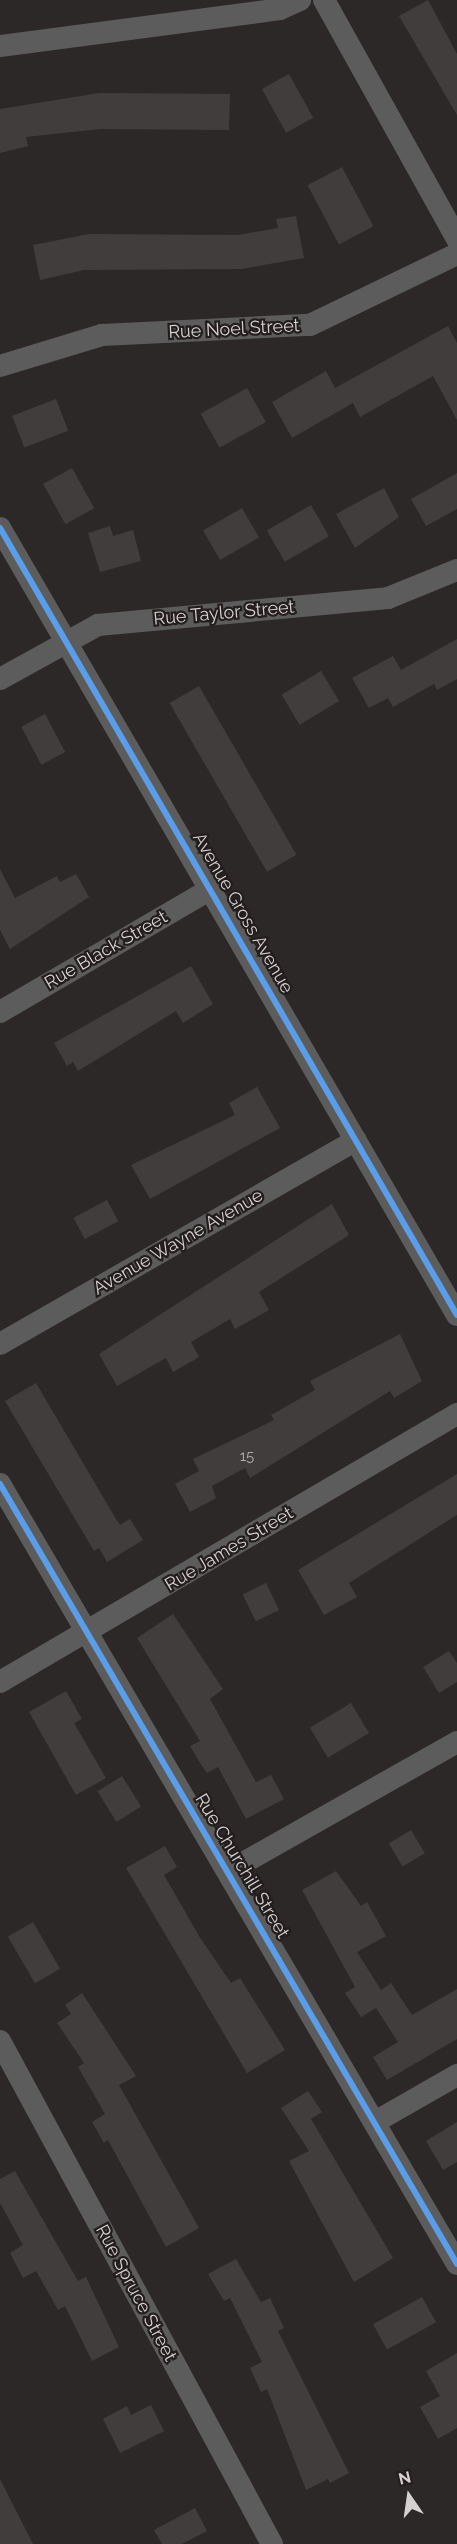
<!DOCTYPE html>
<html>
<head>
<meta charset="utf-8">
<style>
  body { margin:0 }
  #map { position:relative; width:457px; height:2544px; overflow:hidden; background:#2c2827; font-family:Raleway,sans-serif }
  div>[style] { position:absolute }
  [style*='--x'] { left:calc(var(--x)*1px); top:calc(var(--y)*1px); width:calc(var(--w)*1px); rotate:calc(var(--a)*1deg) }
  .building>* { inset:0; background:#403d3c; transform-origin:0 0 }
  .street>* { height:22px; margin:-11px; padding:0 11px; transform-origin:11px; border-radius:11px; background:#5d5c5c }
  .cycleway>* { height:6px; margin:-3px; padding:0 3px; transform-origin:3px; border-radius:3px; background:#5a9eea }
  span { translate:-50% -50%; white-space:nowrap; text-align:center; line-height:1.15; -webkit-text-stroke:4.5px #231d1d; paint-order:stroke }
  .number-label { font-size:15px; color:#b0acac }
  .number-label span { -webkit-text-stroke-width:0 }
  .street-label { font-size:18px; color:#d5d1d1 }
  .north { position:absolute; left:379px; top:2466px; width:60px; height:60px; -webkit-text-stroke:4px #231d1d; paint-order:stroke; rotate:347deg; font-size:16px; font-weight:700; line-height:24px; text-align:center; color:#d5d1d1 }
  .north::after { content:''; display:block; margin:auto; width:21px; height:27px; background:#d5d1d1; clip-path:polygon(50% 0,100% 100%,50% 72%,0 100%) }
</style>
</head>
<body>
<div id="map">
  <div class="building">
    <i style="clip-path:polygon(428px 0,457px 54px,457px 115px,399px 16px)"></i>
    <i style="left:289px;top:74px;width:50px;height:31px;rotate:61deg"></i>
    <i style="clip-path:polygon(99px 93px,230px 94px,229px 130px,100px 129px,26px 137px,28px 146px,0 153px,0 109px)"></i>
    <i style="left:342px;top:167px;width:67px;height:39px;rotate:62deg"></i>
    <i style="clip-path:polygon(296px 216px,304px 258px,242px 269px,84px 270px,40px 280px,33px 245px,89px 234px,238px 235px,278px 228px,276px 219px)"></i>
    <i style="clip-path:polygon(448px 326px,457px 343px,457px 420px,433px 376px,360px 417px,353px 403px,292px 438px,272px 402px,326px 371px,335px 388px)"></i>
    <i style="left:247px;top:388px;width:39px;height:53px;rotate:61deg"></i>
    <i style="left:56px;top:399px;width:34px;height:47px;rotate:69deg"></i>
    <i style="left:72px;top:468px;width:46px;height:33px;rotate:61deg"></i>
    <i style="clip-path:polygon(457px 473px,457px 509px,426px 526px,411px 499px)"></i>
    <i style="clip-path:polygon(384px 488px,399px 517px,355px 548px,336px 514px)"></i>
    <i style="left:311px;top:505px;width:36px;height:51px;rotate:60deg"></i>
    <i style="left:242px;top:508px;width:34px;height:45px;rotate:60deg"></i>
    <i style="clip-path:polygon(110px 526px,113px 536px,133px 530px,141px 561px,100px 572px,88px 533px)"></i>
    <i style="clip-path:polygon(457px 639px,457px 679px,437px 690px,434px 684px,393px 707px,388px 698px,369px 708px,352px 678px,393px 656px,401px 670px)"></i>
    <i style="left:321px;top:671px;width:35px;height:46px;rotate:59deg"></i>
    <i style="left:199px;top:686px;width:195px;height:34px;rotate:60deg"></i>
    <i style="left:45px;top:714px;width:43px;height:27px;rotate:62deg"></i>
    <i style="clip-path:polygon(0 869px,15px 898px,57px 876px,60px 882px,76px 874px,89px 897px,10px 949px,0 930px)"></i>
    <i style="clip-path:polygon(191px 966px,213px 1004px,183px 1023px,176px 1011px,78px 1071px,73px 1062px,67px 1066px,54px 1043px)"></i>
    <i style="clip-path:polygon(257px 1087px,280px 1128px,150px 1199px,131px 1165px,235px 1115px,229px 1103px)"></i>
    <i style="left:107px;top:1200px;width:24px;height:38px;rotate:62deg"></i>
    <i style="clip-path:polygon(332px 1204px,349px 1235px,259px 1292px,269px 1310px,235px 1329px,230px 1319px,191px 1342px,199px 1357px,173px 1372px,166px 1358px,117px 1386px,99px 1354px)"></i>
    <i style="clip-path:polygon(400px 1334px,422px 1381px,394px 1398px,390px 1391px,250px 1478px,245px 1468px,212px 1486px,216px 1498px,190px 1512px,175px 1484px,199px 1471px,193px 1459px,274px 1420px,271px 1415px,315px 1390px,310px 1381px)"></i>
    <i style="clip-path:polygon(36px 1383px,116px 1519px,120px 1525px,130px 1519px,143px 1540px,107px 1562px,99px 1548px,94px 1551px,5px 1401px)"></i>
    <i style="clip-path:polygon(457px 1474px,457px 1515px,349px 1583px,357px 1597px,324px 1615px,298px 1570px)"></i>
    <i style="left:266px;top:1583px;width:30px;height:26px;rotate:64deg"></i>
    <i style="clip-path:polygon(173px 1614px,223px 1689px,210px 1699px,256px 1782px,271px 1775px,284px 1799px,246px 1819px,218px 1767px,207px 1773px,200px 1763px,190px 1746px,200px 1741px,137px 1638px)"></i>
    <i style="clip-path:polygon(449px 1651px,457px 1663px,457px 1682px,439px 1693px,423px 1667px)"></i>
    <i style="clip-path:polygon(66px 1691px,82px 1719px,74px 1723px,106px 1778px,76px 1795px,29px 1712px)"></i>
    <i style="left:351px;top:1703px;width:35px;height:48px;rotate:59deg"></i>
    <i style="left:122px;top:1776px;width:36px;height:29px;rotate:58deg"></i>
    <i style="left:411px;top:1830px;width:27px;height:26px;rotate:59deg"></i>
    <i style="clip-path:polygon(165px 1846px,177px 1867px,164px 1875px,199px 1936px,231px 1983px,240px 1978px,285px 2050px,247px 2073px,126px 1868px)"></i>
    <i style="clip-path:polygon(336px 1871px,361px 1906px,367px 1902px,386px 1936px,357px 1952px,381px 1990px,391px 1983px,412px 2015px,457px 1989px,457px 2039px,387px 2080px,373px 2057px,398px 2042px,376px 2008px,361px 2017px,345px 1993px,355px 1987px,302px 1890px)"></i>
    <i style="left:33px;top:1922px;width:54px;height:29px;rotate:60deg"></i>
    <i style="clip-path:polygon(82px 1993px,136px 2076px,119px 2085px,199px 2228px,166px 2247px,108px 2140px,104px 2143px,92px 2122px,105px 2114px,78px 2067px,84px 2063px,57px 2023px,71px 2014px,65px 2005px)"></i>
    <i style="clip-path:polygon(308px 2091px,322px 2112px,311px 2119px,393px 2258px,354px 2282px,289px 2161px,309px 2151px,281px 2108px)"></i>
    <i style="clip-path:polygon(457px 2122px,457px 2162px,443px 2170px,426px 2141px)"></i>
    <i style="clip-path:polygon(15px 2171px,78px 2281px,86px 2277px,119px 2347px,92px 2361px,65px 2306px,58px 2310px,36px 2271px,23px 2278px,10px 2253px,23px 2245px,0 2203px,0 2179px)"></i>
    <i style="clip-path:polygon(236px 2259px,261px 2302px,270px 2298px,284px 2328px,278px 2331px,349px 2473px,330px 2483px,328px 2479px,306px 2490px,267px 2389px,261px 2392px,250px 2368px,262px 2362px,230px 2298px,224px 2301px,208px 2274px)"></i>
    <i style="left:422px;top:2297px;width:29px;height:56px;rotate:61deg"></i>
    <i style="clip-path:polygon(457px 2353px,457px 2428px,438px 2439px,420px 2407px,440px 2396px,426px 2371px)"></i>
    <i style="clip-path:polygon(151px 2405px,164px 2431px,120px 2453px,103px 2419px,127px 2406px,131px 2415px)"></i>
    <i style="clip-path:polygon(0 2479px,33px 2544px,0 2544px)"></i>
    <i style="clip-path:polygon(195px 2508px,207px 2531px,182px 2544px,162px 2544px,154px 2530px)"></i>
  </div>
  <div class="street">
    <i style="--x:324;--y:0;--w:274;--a:60.9"></i>
    <i style="--x:0;--y:46;--w:282;--a:-7.5"></i>
    <i style="--x:280;--y:9;--w:22;--a:-24"></i>
    <i style="--x:0;--y:366;--w:107;--a:-16.9"></i>
    <i style="--x:102;--y:335;--w:208;--a:-2.8"></i>
    <i style="--x:310;--y:325;--w:163;--a:-25.8"></i>
    <i style="--x:0;--y:528;--w:910;--a:59.86"></i>
    <i style="--x:0;--y:679;--w:112;--a:-28.9"></i>
    <i style="--x:98;--y:625;--w:291;--a:-5.3"></i>
    <i style="--x:388;--y:598;--w:74;--a:-22.1"></i>
    <i style="--x:0;--y:1012;--w:246;--a:-30.3"></i>
    <i style="--x:0;--y:1344;--w:410;--a:-29.8"></i>
    <i style="--x:0;--y:1484;--w:904;--a:59.63"></i>
    <i style="--x:0;--y:1682;--w:530;--a:-30.39"></i>
    <i style="--x:229;--y:1871;--w:262;--a:-29.5"></i>
    <i style="--x:0;--y:2041;--w:572;--a:61.6"></i>
    <i style="--x:375;--y:2122;--w:95;--a:-29.8"></i>
  </div>
  <div class="cycleway">
    <i style="--x:0;--y:528;--w:910;--a:59.86"></i>
    <i style="--x:0;--y:1484;--w:904;--a:59.63"></i>
  </div>
  <div class="number-label">
    <span style="left:247px;top:1457px">15</span>
  </div>
  <div class="street-label">
    <span style="left:234px;top:329px;rotate:-3deg">Rue Noel Street</span>
    <span style="left:224px;top:613px;rotate:-5deg">Rue Taylor Street</span>
    <span style="left:243px;top:913px;rotate:60deg">Avenue Gross Avenue</span>
    <span style="left:106px;top:950px;rotate:-30deg">Rue Black Street</span>
    <span style="left:178px;top:1242px;rotate:-30deg">Avenue Wayne Avenue</span>
    <span style="left:229px;top:1549px;rotate:-31deg">Rue James Street</span>
    <span style="left:242px;top:1866px;rotate:59deg">Rue Churchill Street</span>
    <span style="left:136px;top:2293px;rotate:62deg">Rue Spruce Street</span>
  </div>
  <div class="north">N</div>
</div>
</body>
</html>
